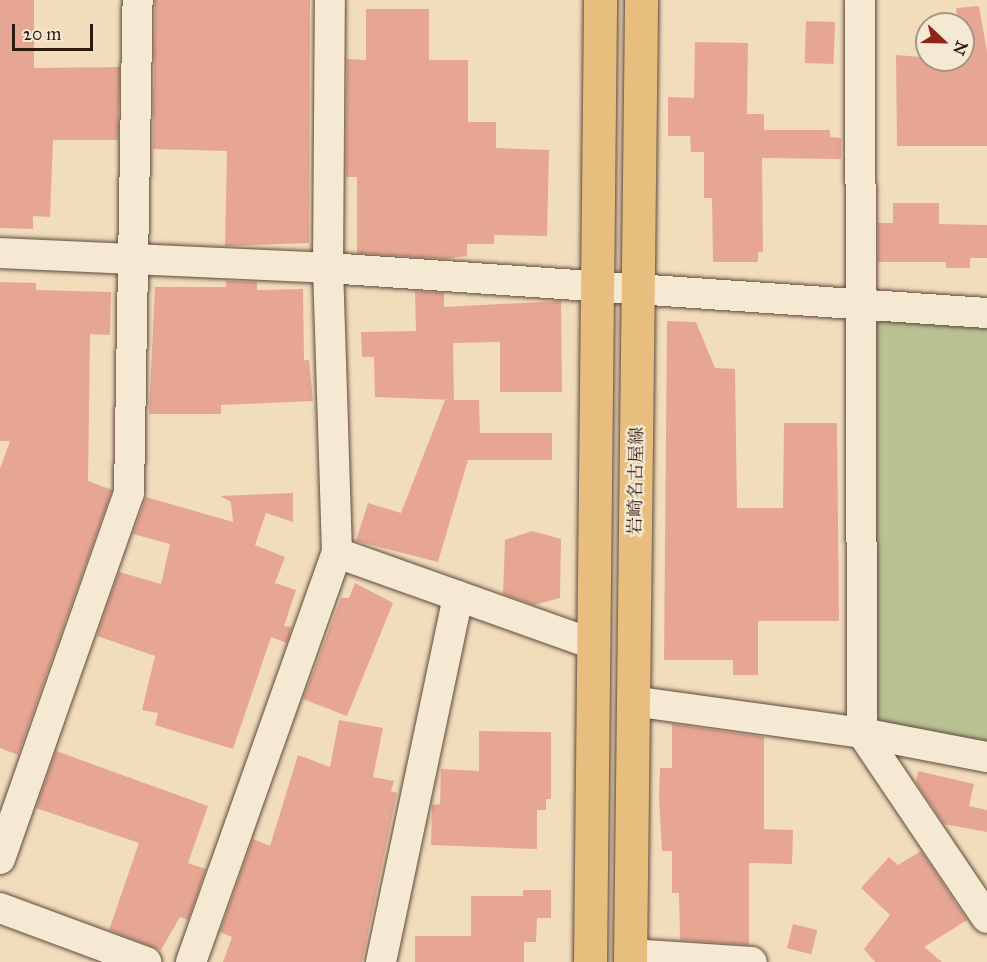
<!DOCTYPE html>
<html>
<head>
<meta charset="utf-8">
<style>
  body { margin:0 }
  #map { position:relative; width:987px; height:962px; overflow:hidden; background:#f1ddbc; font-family:"IM FELL Great Primer","Noto Serif JP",serif }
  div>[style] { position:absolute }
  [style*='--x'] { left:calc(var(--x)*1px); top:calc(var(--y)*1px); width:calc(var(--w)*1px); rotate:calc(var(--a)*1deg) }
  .green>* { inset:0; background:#b8c292 }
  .building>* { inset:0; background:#e7a693; transform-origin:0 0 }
  .roads { filter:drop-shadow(0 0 2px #5f4a3b) drop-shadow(0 0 2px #5f4a3b) }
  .minor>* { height:30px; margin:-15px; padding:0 15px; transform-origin:15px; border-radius:15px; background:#f6e9d3 }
  .major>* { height:33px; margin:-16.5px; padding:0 16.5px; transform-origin:16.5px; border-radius:16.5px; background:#e8be7e }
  span { translate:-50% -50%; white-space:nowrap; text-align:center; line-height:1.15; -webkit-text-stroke:4.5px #f6e9d3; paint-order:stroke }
  .street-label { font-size:18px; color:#2e1910 }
  .north { position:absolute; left:915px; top:12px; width:60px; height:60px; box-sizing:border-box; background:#f6e9d3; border:2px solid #a69685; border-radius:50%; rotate:112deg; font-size:16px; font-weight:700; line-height:24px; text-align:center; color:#2e1910 }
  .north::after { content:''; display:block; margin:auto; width:21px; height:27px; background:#8f2418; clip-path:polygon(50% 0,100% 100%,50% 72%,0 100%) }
  .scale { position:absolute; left:12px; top:24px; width:81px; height:27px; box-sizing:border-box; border:3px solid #2e1910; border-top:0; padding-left:8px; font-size:18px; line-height:21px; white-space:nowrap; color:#2e1910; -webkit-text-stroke:4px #f6e9d3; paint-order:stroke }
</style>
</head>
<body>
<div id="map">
  <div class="green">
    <i style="clip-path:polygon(885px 316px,987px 327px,987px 743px,883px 724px,873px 712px,874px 327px)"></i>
  </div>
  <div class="building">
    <i style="clip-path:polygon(0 0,34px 0,34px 68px,120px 67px,118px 140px,53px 140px,50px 217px,33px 216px,33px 229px,0 228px)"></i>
    <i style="clip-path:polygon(155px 0,310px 0,309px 243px,225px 246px,227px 151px,153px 149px)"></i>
    <i style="clip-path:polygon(979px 6px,987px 52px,987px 146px,897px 146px,896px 55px,963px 60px,963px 24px,958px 24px,956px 8px)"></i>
    <i style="clip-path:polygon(366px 9px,429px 9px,429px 60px,468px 60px,468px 122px,496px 122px,496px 148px,549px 150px,547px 236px,494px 235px,494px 244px,467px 244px,467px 256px,444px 259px,357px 253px,357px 177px,346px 177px,347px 59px,366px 60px)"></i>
    <i style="left:806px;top:21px;width:29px;height:42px;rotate:2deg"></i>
    <i style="clip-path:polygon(695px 42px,748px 43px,747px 114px,764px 114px,764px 130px,830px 130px,830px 137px,841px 138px,841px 159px,762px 158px,763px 252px,758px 252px,758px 262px,713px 262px,712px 198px,704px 198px,704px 152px,691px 152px,690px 136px,668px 136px,668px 97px,694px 98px)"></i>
    <i style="clip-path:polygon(893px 203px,939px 203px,939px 224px,987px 225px,987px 258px,970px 258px,970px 268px,946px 268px,946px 262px,878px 262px,878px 223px,893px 223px)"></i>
    <i style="clip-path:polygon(226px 281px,257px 282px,257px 290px,303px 289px,304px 360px,309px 360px,313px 401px,221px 405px,221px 414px,149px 414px,155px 287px,226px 287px)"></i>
    <i style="clip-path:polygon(0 282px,36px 283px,36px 290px,111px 292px,110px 335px,90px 334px,88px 481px,112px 490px,18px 755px,0 748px,0 469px,10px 441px,0 441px)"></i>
    <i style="clip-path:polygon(415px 291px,444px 293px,444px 307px,561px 301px,562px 392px,500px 392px,500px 342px,453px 343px,454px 400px,375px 397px,374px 357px,362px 357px,361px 332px,416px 331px)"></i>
    <i style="clip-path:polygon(667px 321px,696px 322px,715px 368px,735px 369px,737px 508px,783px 508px,784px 423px,837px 423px,839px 621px,758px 621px,758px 675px,733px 675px,733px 660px,664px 660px)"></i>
    <i style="clip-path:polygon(445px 400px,479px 400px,480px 433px,552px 433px,552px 460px,468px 460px,438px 562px,356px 541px,368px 503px,401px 513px)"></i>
    <i style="clip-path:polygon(293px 493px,293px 522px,266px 513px,255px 545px,285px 557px,275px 583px,296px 590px,284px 626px,292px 627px,287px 643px,271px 637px,233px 749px,155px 725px,158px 713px,142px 710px,155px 656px,97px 636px,119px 572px,161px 584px,170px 544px,133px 534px,146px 497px,233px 522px,231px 502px,220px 496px)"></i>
    <i style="clip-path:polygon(532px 531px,561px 539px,560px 598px,534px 605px,503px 594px,505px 540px)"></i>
    <i style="clip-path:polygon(355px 583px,393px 603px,347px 716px,303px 699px,341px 598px,349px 598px)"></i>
    <i style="clip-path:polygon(339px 720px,383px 728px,373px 777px,394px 781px,391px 791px,397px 793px,362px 962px,223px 962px,232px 937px,220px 932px,253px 839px,270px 846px,298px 755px,330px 767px)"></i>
    <i style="clip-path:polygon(672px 724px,764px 737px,764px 829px,793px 830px,792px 864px,749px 863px,749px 945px,680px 940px,679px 893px,672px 893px,672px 851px,662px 851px,659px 798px,660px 768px,672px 768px)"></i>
    <i style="clip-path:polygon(479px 731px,551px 732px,551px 799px,546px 799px,546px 810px,537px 810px,537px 849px,431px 845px,432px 805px,440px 804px,441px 769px,479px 771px)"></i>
    <i style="clip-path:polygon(56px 751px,208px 806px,188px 863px,206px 869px,188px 920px,180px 917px,161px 950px,109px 930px,139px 843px,36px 808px)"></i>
    <i style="clip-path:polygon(918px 771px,974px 784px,969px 806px,987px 810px,987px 832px,944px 824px,916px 782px)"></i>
    <i style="clip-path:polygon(921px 851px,967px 920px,924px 947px,942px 962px,875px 962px,864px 949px,890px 915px,861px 888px,889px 857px,898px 865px)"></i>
    <i style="clip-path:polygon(523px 890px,551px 890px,551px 918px,537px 918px,536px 942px,524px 942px,524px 962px,415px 962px,415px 936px,471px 936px,471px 896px,523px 896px)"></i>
    <i style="left:793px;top:924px;width:25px;height:25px;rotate:14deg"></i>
  </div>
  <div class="roads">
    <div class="minor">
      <i style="--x:860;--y:0;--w:733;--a:89.84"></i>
      <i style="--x:862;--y:733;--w:223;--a:56"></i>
      <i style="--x:0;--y:253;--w:328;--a:2.6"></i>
      <i style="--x:328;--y:268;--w:661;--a:3.91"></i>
      <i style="--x:337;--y:553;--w:274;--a:19.6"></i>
      <i style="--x:632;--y:701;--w:232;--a:7.9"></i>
      <i style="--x:862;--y:733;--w:127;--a:10.9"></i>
      <i style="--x:0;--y:859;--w:388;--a:-70.6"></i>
      <i style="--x:129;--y:493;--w:493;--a:-89"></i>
      <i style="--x:0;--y:908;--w:156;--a:20.3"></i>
      <i style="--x:630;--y:954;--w:122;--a:3.8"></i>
      <i style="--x:191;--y:962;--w:434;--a:-70.4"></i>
      <i style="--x:337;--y:553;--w:285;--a:-91.8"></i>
      <i style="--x:328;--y:268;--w:268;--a:-89.6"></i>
      <i style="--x:381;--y:962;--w:374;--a:-78.1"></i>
    </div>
    <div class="major">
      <i style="--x:590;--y:962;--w:962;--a:-89.4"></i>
      <i style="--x:630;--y:962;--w:962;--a:-89.34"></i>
    </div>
  </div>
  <div class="street-label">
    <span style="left:636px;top:481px;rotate:-89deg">岩崎名古屋線</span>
  </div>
  <div class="north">N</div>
  <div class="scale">20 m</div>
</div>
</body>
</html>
